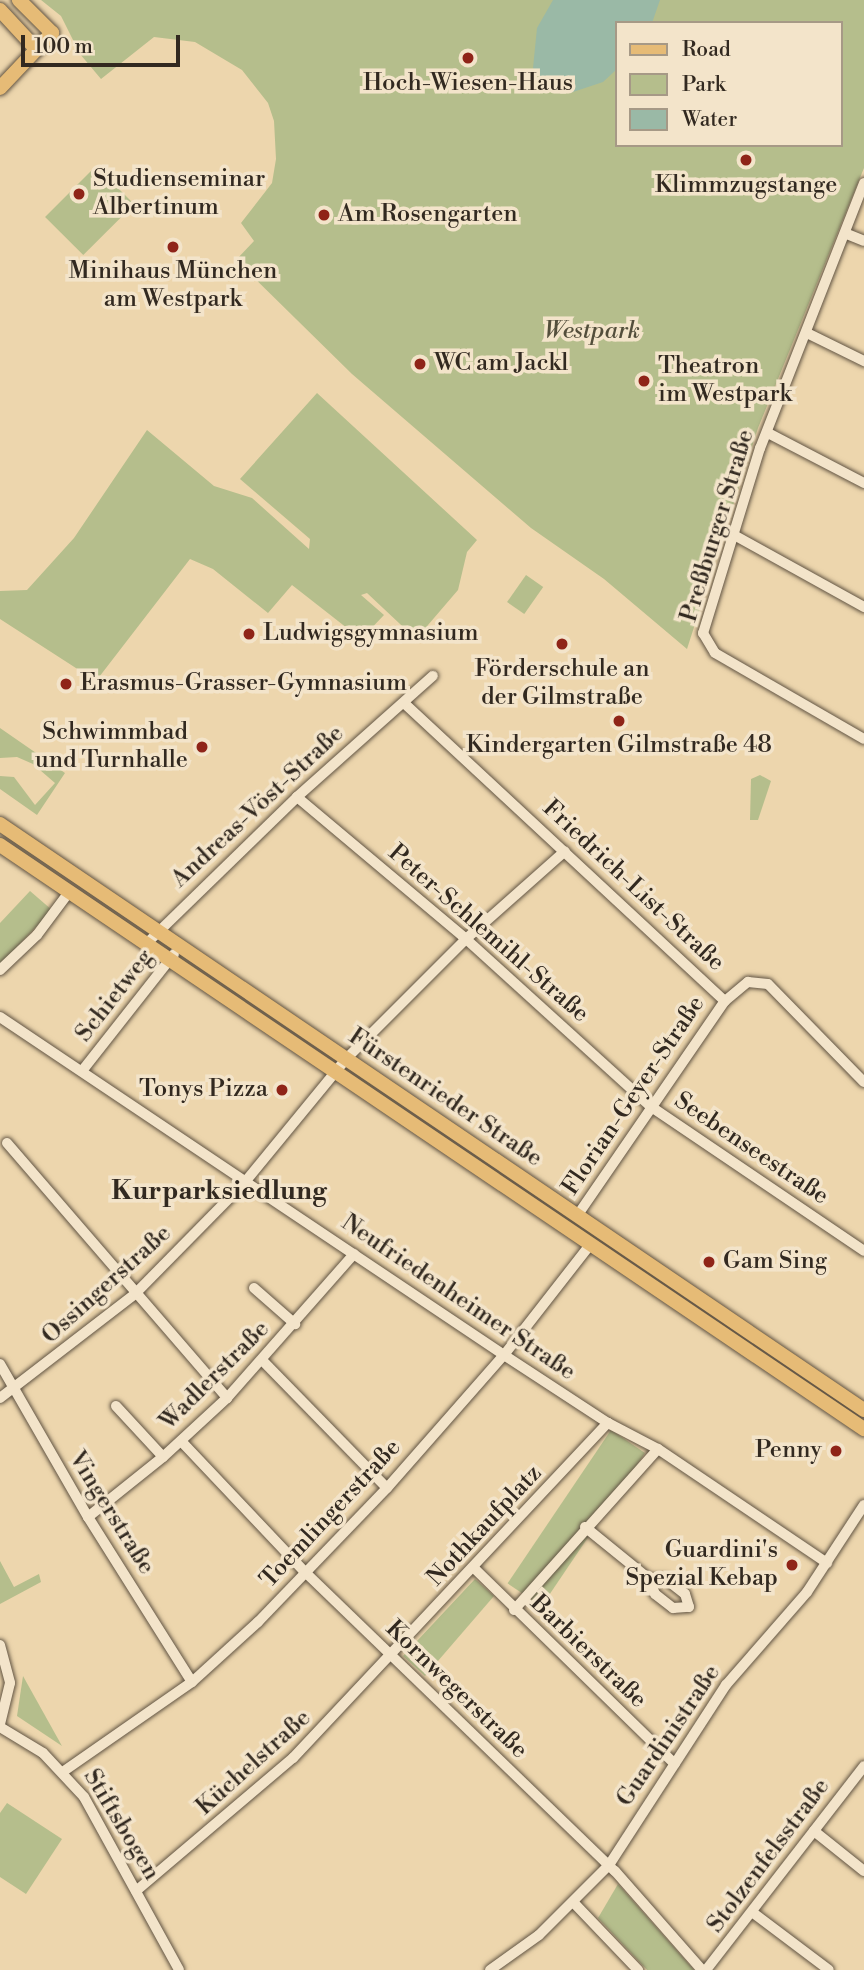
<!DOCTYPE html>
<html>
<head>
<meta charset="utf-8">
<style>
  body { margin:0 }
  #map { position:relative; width:864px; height:1970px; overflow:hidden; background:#edd6ad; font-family:"Libre Bodoni",serif }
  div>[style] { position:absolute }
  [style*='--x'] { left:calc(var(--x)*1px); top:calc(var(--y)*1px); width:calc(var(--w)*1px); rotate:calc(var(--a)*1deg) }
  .green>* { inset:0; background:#b5be8c; transform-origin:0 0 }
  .water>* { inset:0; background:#9ab9a6 }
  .roads { filter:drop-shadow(0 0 2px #615443) drop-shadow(0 0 2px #615443) }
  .minor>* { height:10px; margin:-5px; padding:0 5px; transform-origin:5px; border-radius:5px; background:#f3e4ca }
  .major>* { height:14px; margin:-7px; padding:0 7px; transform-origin:7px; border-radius:7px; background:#e6bb76 }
  .dots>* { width:19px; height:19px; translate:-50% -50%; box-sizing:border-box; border:4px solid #f3e4ca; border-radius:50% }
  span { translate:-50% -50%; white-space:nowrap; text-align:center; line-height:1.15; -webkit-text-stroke:7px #f3e4ca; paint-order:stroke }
  .poi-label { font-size:24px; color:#322920 }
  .left { translate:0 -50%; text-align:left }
  .right { translate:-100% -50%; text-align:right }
  .park-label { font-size:24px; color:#534e3b; font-style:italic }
  .street-label { font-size:24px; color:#322920 }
  .neighbourhood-label { font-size:26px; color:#322920; font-weight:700 }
  .legend { position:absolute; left:615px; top:21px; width:228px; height:126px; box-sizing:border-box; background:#f3e4ca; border:2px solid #a69986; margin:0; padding:9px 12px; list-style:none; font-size:21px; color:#322920 }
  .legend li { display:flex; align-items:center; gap:14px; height:35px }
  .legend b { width:35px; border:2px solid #a69986 }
  .scale { position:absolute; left:21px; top:35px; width:159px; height:32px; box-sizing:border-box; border:4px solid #322920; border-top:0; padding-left:9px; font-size:21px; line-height:24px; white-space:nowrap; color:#322920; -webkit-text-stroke:5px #f3e4ca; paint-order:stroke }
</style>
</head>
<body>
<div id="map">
  <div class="green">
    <i style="clip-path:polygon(evenodd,41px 0,864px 0,864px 168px,758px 428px,687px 649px,604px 579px,531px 528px,352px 374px,236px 260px,254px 241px,241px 223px,272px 183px,276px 159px,274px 121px,268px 103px,242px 70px,195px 42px,154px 37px,101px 79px,80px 54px,61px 16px,41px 0,617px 23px,841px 23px,841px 145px,617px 145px,617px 23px)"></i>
    <i style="left:96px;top:166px;width:54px;height:72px;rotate:45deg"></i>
    <i style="clip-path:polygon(317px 393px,477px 540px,467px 552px,458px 590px,416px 639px,367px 593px,361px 595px,384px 615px,361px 639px,292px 585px,268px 613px,213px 569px,190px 559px,96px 681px,0 619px,0 591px,27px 590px,74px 538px,147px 430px,214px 486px,252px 498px,309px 549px,310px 539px,240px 479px)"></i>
    <i style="left:526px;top:575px;width:21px;height:33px;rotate:35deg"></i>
    <i style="clip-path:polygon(0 728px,65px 773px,37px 815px,0 789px,0 776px,14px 777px,35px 805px,55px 783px,33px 764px,17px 757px,0 758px)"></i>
    <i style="clip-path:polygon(760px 775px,771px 781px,758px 820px,750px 820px,751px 779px)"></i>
    <i style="clip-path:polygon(30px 891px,52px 910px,0 965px,0 923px)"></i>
    <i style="left:611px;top:1430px;width:41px;height:185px;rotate:34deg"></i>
    <i style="clip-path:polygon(0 1561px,14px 1587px,39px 1574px,41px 1582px,0 1604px)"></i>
    <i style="clip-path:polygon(475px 1579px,494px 1596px,425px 1676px,403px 1656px)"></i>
    <i style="clip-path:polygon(23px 1676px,62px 1746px,17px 1716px)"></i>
    <i style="clip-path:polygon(7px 1803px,62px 1839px,26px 1894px,0 1877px,0 1813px)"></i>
    <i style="clip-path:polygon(618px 1884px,694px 1970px,647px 1970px,598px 1918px)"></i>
  </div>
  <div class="water">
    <i style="clip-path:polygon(553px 0,660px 0,652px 23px,617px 23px,617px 69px,603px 82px,570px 93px,548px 89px,533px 68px,537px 28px)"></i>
  </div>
  <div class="roads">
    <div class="minor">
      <i style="--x:864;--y:183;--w:285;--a:111.4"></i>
      <i style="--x:760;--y:448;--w:194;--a:107.1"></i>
      <i style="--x:703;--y:633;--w:23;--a:59"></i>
      <i style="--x:715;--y:653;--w:172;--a:30"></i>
      <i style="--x:847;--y:234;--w:18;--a:22"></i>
      <i style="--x:807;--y:333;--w:64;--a:26.2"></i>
      <i style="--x:768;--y:433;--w:108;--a:27.5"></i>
      <i style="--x:734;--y:535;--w:149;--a:29"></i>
      <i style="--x:404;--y:703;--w:438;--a:42.9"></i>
      <i style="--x:297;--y:797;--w:221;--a:40"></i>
      <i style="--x:466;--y:939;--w:248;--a:42.2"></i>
      <i style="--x:650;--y:1106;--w:258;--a:34.1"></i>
      <i style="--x:146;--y:944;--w:211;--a:-44.2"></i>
      <i style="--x:297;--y:797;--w:182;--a:-41.7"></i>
      <i style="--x:0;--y:970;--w:51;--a:-43.4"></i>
      <i style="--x:37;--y:935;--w:54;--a:-53.3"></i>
      <i style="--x:0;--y:1017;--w:607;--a:33.85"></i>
      <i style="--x:504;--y:1355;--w:124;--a:33.2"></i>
      <i style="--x:608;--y:1423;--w:56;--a:27.5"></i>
      <i style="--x:658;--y:1449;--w:204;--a:34"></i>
      <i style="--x:82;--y:1071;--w:149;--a:-51.8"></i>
      <i style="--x:7;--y:1143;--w:337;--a:49.2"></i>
      <i style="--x:577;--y:1216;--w:261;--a:-55.5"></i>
      <i style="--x:725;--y:1001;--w:30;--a:-40"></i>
      <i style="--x:748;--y:982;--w:20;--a:6"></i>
      <i style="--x:768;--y:984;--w:137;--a:45.6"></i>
      <i style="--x:254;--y:1288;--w:55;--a:41.3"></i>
      <i style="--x:263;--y:1361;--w:177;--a:45.7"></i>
      <i style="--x:0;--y:1364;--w:177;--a:60.1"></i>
      <i style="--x:88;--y:1517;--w:195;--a:57.8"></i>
      <i style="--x:0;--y:1398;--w:170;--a:-37.6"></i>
      <i style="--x:135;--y:1294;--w:157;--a:-45.5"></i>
      <i style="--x:245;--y:1182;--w:159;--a:-50.6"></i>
      <i style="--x:346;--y:1059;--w:170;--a:-45"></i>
      <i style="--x:466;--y:939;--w:132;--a:-41.6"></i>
      <i style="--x:116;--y:1406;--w:69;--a:47.3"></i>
      <i style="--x:181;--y:1441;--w:182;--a:46.6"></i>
      <i style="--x:306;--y:1573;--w:429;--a:44"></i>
      <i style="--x:615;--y:1871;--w:132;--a:48.7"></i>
      <i style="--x:88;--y:1517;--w:96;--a:-38.7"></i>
      <i style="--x:163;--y:1457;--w:87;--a:-42.7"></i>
      <i style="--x:227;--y:1398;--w:192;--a:-48.6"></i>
      <i style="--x:585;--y:1527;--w:82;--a:39.1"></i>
      <i style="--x:649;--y:1579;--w:16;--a:68"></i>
      <i style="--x:655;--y:1594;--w:23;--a:38"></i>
      <i style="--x:673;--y:1608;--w:16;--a:-4"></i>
      <i style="--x:689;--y:1607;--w:14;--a:-107"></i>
      <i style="--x:685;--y:1594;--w:24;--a:-142"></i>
      <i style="--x:666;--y:1579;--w:17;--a:180"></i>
      <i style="--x:475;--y:1569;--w:279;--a:44.3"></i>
      <i style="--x:514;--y:1610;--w:216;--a:-48.2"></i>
      <i style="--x:0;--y:1645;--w:39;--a:75"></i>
      <i style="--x:10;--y:1683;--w:42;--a:103.7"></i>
      <i style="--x:0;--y:1727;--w:50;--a:31.2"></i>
      <i style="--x:43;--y:1753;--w:60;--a:47"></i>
      <i style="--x:84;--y:1797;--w:197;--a:61.2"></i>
      <i style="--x:64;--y:1771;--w:156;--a:-34.8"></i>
      <i style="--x:192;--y:1682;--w:89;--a:-42.3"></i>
      <i style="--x:258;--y:1622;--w:186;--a:-46.1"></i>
      <i style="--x:387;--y:1488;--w:177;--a:-48.7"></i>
      <i style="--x:504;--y:1355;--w:140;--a:-52"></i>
      <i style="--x:814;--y:1831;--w:64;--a:38.7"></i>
      <i style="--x:136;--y:1891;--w:206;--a:-40.3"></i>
      <i style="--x:293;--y:1758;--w:460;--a:-46.8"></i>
      <i style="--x:574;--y:1903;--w:93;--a:46.3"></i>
      <i style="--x:752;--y:1912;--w:96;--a:37"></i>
      <i style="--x:490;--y:1970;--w:60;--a:-35.5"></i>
      <i style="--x:539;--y:1935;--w:99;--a:-45"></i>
      <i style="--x:609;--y:1865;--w:215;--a:-57"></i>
      <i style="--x:726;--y:1685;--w:123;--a:-48.9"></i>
      <i style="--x:807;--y:1592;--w:104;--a:-56.8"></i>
      <i style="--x:706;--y:1970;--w:258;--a:-52.2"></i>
    </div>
    <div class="major">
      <i style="--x:0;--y:10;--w:54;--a:47.2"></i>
      <i style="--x:0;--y:88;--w:76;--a:-46.6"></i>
      <i style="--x:52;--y:33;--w:47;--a:-135"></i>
      <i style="--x:0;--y:824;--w:1044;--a:34.15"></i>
      <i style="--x:0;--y:845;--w:1043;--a:34.06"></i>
    </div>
  </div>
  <div class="dots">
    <i style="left:468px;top:58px;background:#8f2418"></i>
    <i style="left:746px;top:160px;background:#8f2418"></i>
    <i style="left:79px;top:194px;background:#8f2418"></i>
    <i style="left:324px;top:215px;background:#8f2418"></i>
    <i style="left:173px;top:247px;background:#8f2418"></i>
    <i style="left:420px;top:364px;background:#8f2418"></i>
    <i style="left:644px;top:381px;background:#8f2418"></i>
    <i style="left:249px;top:634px;background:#8f2418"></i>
    <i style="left:562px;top:644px;background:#8f2418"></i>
    <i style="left:66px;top:684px;background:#8f2418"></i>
    <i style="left:619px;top:721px;background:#8f2418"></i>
    <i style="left:202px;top:747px;background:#8f2418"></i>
    <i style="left:282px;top:1090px;background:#8f2418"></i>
    <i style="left:709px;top:1262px;background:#8f2418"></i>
    <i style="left:836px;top:1451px;background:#8f2418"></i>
    <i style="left:792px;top:1565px;background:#8f2418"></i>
  </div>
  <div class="poi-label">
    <span style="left:468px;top:84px">Hoch-Wiesen-Haus</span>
    <span class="left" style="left:93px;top:194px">Studienseminar<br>Albertinum</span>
    <span style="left:746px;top:186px">Klimmzugstange</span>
    <span class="left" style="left:338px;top:215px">Am Rosengarten</span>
    <span style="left:173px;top:286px">Minihaus München<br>am Westpark</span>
    <span class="left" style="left:434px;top:364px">WC am Jackl</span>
    <span class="left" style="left:658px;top:381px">Theatron<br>im Westpark</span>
    <span class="left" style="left:263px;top:634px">Ludwigsgymnasium</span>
    <span style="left:562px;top:684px">Förderschule an<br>der Gilmstraße</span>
    <span class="left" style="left:80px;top:684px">Erasmus-Grasser-Gymnasium</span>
    <span class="right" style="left:188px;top:747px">Schwimmbad<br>und Turnhalle</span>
    <span style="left:619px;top:746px">Kindergarten Gilmstraße 48</span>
    <span class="right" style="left:268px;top:1090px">Tonys Pizza</span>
    <span class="left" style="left:723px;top:1262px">Gam Sing</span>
    <span class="right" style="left:822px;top:1451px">Penny</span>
    <span class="right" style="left:778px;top:1565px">Guardini's<br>Spezial Kebap</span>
  </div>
  <div class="park-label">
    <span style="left:592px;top:332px">Westpark</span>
  </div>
  <div class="street-label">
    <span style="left:718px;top:526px;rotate:-73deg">Preßburger Straße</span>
    <span style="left:258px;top:807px;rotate:-43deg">Andreas-Vöst-Straße</span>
    <span style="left:633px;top:886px;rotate:43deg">Friedrich-List-Straße</span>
    <span style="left:488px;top:934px;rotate:41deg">Peter-Schlemihl-Straße</span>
    <span style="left:115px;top:996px;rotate:-52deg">Schietweg</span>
    <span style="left:634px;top:1096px;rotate:-56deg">Florian-Geyer-Straße</span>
    <span style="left:445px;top:1098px;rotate:34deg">Fürstenrieder Straße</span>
    <span style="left:751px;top:1149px;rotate:34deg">Seebenseestraße</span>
    <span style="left:107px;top:1285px;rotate:-42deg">Ossingerstraße</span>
    <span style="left:458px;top:1298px;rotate:34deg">Neufriedenheimer Straße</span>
    <span style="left:215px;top:1376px;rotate:-45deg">Wadlerstraße</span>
    <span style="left:111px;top:1513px;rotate:58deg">Vingerstraße</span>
    <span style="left:331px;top:1514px;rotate:-47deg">Toemlingerstraße</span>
    <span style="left:485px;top:1526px;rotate:-47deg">Nothkaufplatz</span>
    <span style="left:588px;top:1652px;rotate:44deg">Barbierstraße</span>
    <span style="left:456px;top:1690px;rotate:44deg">Kornwegerstraße</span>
    <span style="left:669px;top:1736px;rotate:-56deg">Guardinistraße</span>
    <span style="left:254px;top:1763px;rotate:-42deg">Küchelstraße</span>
    <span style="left:121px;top:1825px;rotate:59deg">Stiftsbogen</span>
    <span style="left:769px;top:1856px;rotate:-53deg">Stolzenfelsstraße</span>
  </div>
  <div class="neighbourhood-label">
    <span style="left:219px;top:1192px">Kurparksiedlung</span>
  </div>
  <ul class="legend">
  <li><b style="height:9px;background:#e6bb76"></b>Road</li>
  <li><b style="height:19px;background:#b5be8c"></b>Park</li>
  <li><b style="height:19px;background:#9ab9a6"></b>Water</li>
  </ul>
  <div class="scale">100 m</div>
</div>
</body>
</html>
